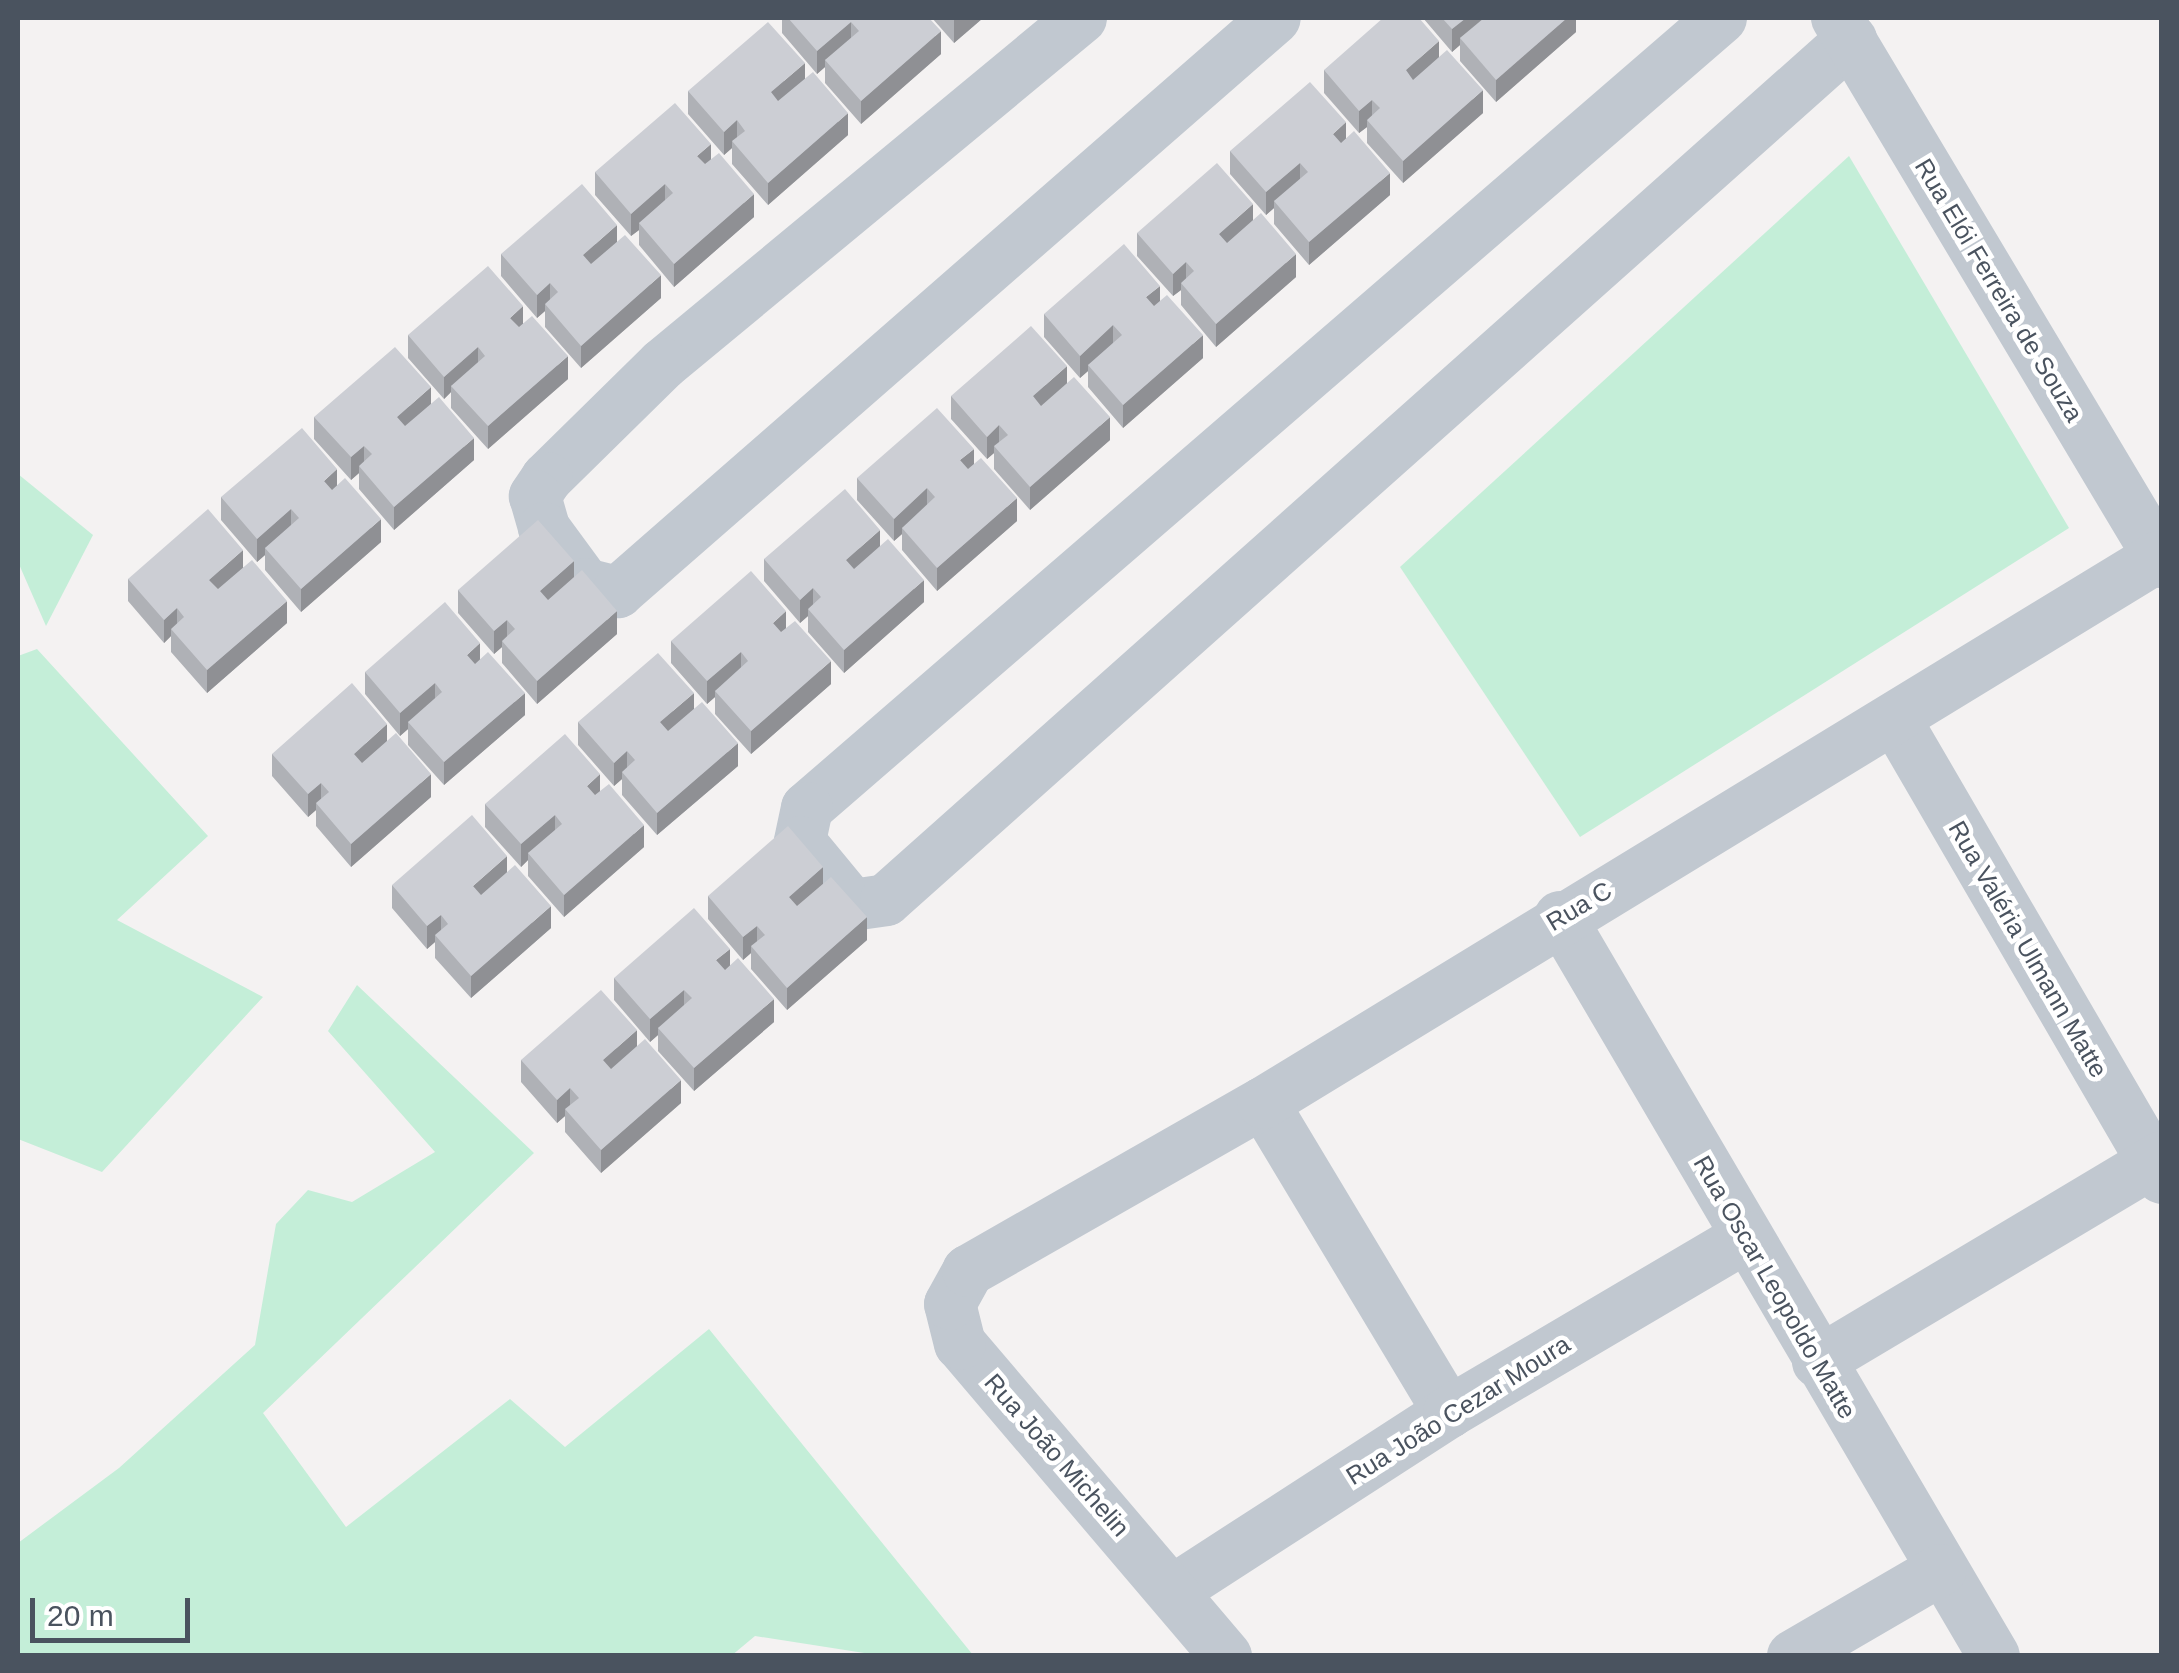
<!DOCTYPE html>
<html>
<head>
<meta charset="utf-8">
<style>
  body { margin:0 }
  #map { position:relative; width:2179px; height:1673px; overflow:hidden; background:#f4f2f2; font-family:Helvetica,sans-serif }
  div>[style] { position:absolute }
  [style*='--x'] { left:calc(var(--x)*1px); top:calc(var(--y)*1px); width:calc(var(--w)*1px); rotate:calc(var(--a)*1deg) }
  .green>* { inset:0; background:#c4eed8 }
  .minor>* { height:52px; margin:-26px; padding:0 26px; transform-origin:26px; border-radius:26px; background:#c1c8d0 }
  .wall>* { inset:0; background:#afb1b6 }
  .shaded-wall>* { inset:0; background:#8f9094 }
  .building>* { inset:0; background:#ccced4 }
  span { translate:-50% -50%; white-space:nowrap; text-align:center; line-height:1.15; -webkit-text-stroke:9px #fff; paint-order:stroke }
  .street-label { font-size:25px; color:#4a535f }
  .frame { position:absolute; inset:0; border:20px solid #4a535f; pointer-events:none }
  .scale { position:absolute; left:30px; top:1598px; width:160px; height:45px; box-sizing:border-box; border:5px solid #4a535f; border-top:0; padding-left:12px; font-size:30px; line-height:35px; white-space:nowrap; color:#4a535f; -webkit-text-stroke:8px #fff; paint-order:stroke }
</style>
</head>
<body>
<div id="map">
  <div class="green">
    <i style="clip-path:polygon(1849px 156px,2069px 528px,1580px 837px,1400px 567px)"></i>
    <i style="clip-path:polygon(18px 474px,93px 535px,46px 626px,18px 562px)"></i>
    <i style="clip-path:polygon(37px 649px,208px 836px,117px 920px,263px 997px,102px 1172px,18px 1139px,18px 656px)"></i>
    <i style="clip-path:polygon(357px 985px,534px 1153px,263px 1413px,346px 1527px,510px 1399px,565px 1447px,709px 1329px,973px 1655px,877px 1655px,755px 1636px,731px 1656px,18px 1655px,18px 1543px,119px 1468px,255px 1345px,276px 1224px,308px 1190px,352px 1202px,435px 1152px,328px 1031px)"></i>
  </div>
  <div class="minor">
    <i style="--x:1081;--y:18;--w:543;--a:140.38"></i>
    <i style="--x:663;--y:364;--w:163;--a:135.5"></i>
    <i style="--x:547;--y:478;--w:22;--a:124"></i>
    <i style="--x:535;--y:496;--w:33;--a:74"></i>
    <i style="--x:544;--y:528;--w:69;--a:53.8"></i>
    <i style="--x:585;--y:584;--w:34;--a:14"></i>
    <i style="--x:618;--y:592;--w:872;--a:-41.14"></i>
    <i style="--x:1721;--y:18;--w:1208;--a:139.16"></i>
    <i style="--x:807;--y:808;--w:35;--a:102"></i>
    <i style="--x:800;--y:842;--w:82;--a:50.5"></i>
    <i style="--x:852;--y:905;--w:34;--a:-8"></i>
    <i style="--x:886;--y:900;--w:1293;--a:-41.71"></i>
    <i style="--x:1837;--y:18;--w:634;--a:59.14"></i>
    <i style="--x:1895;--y:719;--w:531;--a:59.81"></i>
    <i style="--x:1560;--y:917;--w:857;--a:59.58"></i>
    <i style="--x:1263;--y:1103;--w:361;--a:59"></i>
    <i style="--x:1818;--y:1362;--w:400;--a:-30.8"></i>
    <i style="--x:1174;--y:1590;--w:328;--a:-32.9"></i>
    <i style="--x:1449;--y:1412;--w:345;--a:-30.5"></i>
    <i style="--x:1226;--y:1656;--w:410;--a:-130.4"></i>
    <i style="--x:960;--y:1344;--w:41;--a:-104"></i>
    <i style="--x:950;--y:1304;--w:38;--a:-61"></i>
    <i style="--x:968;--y:1271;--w:339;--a:-29.7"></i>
    <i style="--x:1263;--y:1103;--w:1048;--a:-31.39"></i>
    <i style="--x:1793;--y:1656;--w:171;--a:-30.2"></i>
  </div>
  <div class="wall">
    <i style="clip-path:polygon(782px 18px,929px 18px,941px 54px,861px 124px,825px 83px,825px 67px,817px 74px,782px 33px)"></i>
    <i style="clip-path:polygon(932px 18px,983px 18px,954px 43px)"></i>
    <i style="clip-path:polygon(1423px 18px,1576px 18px,1576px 32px,1496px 102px,1460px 61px,1460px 45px,1452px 52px)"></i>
    <i style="clip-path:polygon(1439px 57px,1483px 113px,1403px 183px,1367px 143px,1367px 127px,1359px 133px,1324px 93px,1324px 70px)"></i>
    <i style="clip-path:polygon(805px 79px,848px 135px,768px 205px,732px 164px,732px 148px,724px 155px,688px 114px,688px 91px)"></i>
    <i style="clip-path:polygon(1346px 138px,1390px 195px,1309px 265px,1274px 224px,1274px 208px,1266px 215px,1230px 174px,1230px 151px)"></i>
    <i style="clip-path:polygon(711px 160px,754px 217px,674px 287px,639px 245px,639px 230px,631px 236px,595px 195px,595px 172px)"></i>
    <i style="clip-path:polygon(1253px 220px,1296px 277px,1216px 347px,1181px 305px,1181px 290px,1173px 296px,1137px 256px,1137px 233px)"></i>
    <i style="clip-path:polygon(617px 242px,661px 298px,581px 368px,545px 327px,545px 311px,537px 318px,501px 276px,501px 254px)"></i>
    <i style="clip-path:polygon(1160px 302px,1203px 358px,1123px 428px,1088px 387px,1088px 371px,1080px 378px,1044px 337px,1044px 314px)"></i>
    <i style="clip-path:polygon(523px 323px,568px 379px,488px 449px,451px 408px,451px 392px,444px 399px,408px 358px,408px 335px)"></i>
    <i style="clip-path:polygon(1067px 383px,1110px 440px,1030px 510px,994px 469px,994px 453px,987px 459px,951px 419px,951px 396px)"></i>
    <i style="clip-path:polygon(431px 404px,474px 460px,394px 530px,359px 489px,359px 473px,351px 480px,314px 439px,314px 417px)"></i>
    <i style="clip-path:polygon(974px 464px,1017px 521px,937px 591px,902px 550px,902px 534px,894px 541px,857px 500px,857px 478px)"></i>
    <i style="clip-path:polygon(337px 485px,381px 542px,301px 612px,265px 570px,265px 555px,257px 562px,221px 520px,221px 497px)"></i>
    <i style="clip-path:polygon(880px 546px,924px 602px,844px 673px,808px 632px,808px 616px,800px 623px,764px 581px,764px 559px)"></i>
    <i style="clip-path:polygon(243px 567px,287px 623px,207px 693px,171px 652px,171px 636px,164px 643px,128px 601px,128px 579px)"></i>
    <i style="clip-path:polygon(574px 577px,617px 634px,537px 704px,502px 663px,502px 647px,494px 654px,458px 613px,458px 590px)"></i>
    <i style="clip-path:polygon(786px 628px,831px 684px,751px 754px,715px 714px,715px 697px,707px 704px,671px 663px,671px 641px)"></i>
    <i style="clip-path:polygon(480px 659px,525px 715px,444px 785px,408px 745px,408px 729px,400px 736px,365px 694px,365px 672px)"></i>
    <i style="clip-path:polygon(694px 709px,738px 766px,657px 835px,622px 795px,622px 779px,614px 786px,578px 745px,578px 722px)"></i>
    <i style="clip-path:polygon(387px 741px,431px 797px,351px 867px,316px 826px,316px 810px,308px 817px,272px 776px,272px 754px)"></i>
    <i style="clip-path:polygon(600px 791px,644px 847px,564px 917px,528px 876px,528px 860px,521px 867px,485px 827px,485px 804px)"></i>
    <i style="clip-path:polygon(823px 884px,867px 940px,787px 1010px,751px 969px,751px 953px,743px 960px,708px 919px,708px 896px)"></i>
    <i style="clip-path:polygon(392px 885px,551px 928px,471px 998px,435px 958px,435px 942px,427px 949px,392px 908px)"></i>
    <i style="clip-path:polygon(730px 965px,774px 1022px,694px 1091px,658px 1051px,658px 1035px,650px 1042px,614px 1000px,614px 978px)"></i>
    <i style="clip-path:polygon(637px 1046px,681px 1103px,601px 1173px,565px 1132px,565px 1116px,557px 1123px,521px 1082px,521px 1060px)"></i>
  </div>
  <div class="shaded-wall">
    <i style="clip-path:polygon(958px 18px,983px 18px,954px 43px,954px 20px)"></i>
    <i style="clip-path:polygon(1466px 18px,1486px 18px,1460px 38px,1460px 45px,1452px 52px,1452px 29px)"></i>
    <i style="clip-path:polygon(1567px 18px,1576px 18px,1576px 32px,1496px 102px,1496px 80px)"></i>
    <i style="clip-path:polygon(851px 22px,851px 44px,825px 60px,825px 67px,817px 74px,817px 51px)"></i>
    <i style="clip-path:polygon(941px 31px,941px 54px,861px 124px,861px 101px)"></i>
    <i style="clip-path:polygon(1439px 41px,1439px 63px,1406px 93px,1406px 70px)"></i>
    <i style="clip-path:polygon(805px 63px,805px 85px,771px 115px,771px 92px)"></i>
    <i style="clip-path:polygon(1483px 90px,1483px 113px,1403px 183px,1403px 161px)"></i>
    <i style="clip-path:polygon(1372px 100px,1372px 122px,1367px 120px,1367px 127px,1359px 133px,1359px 111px)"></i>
    <i style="clip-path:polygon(848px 113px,848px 135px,768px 205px,768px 183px)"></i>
    <i style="clip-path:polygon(737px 120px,737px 143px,732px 141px,732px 148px,724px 155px,724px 132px)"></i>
    <i style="clip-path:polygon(1346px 122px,1346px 145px,1333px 157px,1333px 134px)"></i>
    <i style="clip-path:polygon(711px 144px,711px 166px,697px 178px,697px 156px)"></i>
    <i style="clip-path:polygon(1300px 163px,1300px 186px,1274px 201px,1274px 208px,1266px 215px,1266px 192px)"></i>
    <i style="clip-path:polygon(1390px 173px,1390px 195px,1309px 265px,1309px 242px)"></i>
    <i style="clip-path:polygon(665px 184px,665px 207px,639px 223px,639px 230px,631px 236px,631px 214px)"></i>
    <i style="clip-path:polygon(754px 194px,754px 217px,674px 287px,674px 264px)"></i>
    <i style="clip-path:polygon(1253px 204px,1253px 226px,1219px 256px,1219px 234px)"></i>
    <i style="clip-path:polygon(617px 225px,617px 248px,583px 277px,583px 255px)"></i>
    <i style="clip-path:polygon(1296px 254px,1296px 277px,1216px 347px,1216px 324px)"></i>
    <i style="clip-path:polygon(1186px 262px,1186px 285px,1181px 283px,1181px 290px,1173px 296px,1173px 274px)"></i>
    <i style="clip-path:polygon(661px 275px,661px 298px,581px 368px,581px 346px)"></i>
    <i style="clip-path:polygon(550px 283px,550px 306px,545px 304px,545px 311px,537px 318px,537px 295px)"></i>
    <i style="clip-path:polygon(1160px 286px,1160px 308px,1146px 320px,1146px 297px)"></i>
    <i style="clip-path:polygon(523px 306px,523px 329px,510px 341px,510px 318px)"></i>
    <i style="clip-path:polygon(1113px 325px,1113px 348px,1088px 365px,1088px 371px,1080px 378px,1080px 356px)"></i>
    <i style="clip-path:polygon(1203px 335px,1203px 358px,1123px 428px,1123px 405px)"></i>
    <i style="clip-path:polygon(478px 347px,478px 370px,451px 386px,451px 392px,444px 399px,444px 377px)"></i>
    <i style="clip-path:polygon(568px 356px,568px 379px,488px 449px,488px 426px)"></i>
    <i style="clip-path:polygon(1067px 366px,1067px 389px,1033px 419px,1033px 396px)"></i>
    <i style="clip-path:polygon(431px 387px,431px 410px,397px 440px,397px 417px)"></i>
    <i style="clip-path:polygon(1110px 417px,1110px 440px,1030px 510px,1030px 487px)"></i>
    <i style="clip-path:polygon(999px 425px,999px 448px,994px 446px,994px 453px,987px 459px,987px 437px)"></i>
    <i style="clip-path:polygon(474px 438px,474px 460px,394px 530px,394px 507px)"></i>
    <i style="clip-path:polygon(364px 446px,364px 468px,359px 466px,359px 473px,351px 480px,351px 457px)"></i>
    <i style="clip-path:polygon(974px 449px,974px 471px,960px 482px,960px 460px)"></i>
    <i style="clip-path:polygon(337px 469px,337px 491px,324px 503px,324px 481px)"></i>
    <i style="clip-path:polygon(927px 488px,927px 511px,902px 528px,902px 534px,894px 541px,894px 519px)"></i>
    <i style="clip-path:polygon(1017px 498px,1017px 521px,937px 591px,937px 568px)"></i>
    <i style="clip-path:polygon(291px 509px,291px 532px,265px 548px,265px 555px,257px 562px,257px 539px)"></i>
    <i style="clip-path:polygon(381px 519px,381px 542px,301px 612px,301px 589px)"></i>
    <i style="clip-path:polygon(880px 530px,880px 553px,846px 582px,846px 560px)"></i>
    <i style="clip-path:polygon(243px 550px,243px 573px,209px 602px,209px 580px)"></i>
    <i style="clip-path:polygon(574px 561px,574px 584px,540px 614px,540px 591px)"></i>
    <i style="clip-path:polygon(924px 580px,924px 602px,844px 673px,844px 650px)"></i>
    <i style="clip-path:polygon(813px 588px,813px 611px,808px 609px,808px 616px,800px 623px,800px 600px)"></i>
    <i style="clip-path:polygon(287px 601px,287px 623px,207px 693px,207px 670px)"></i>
    <i style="clip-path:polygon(177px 608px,177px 631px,171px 629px,171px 636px,164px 643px,164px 620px)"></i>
    <i style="clip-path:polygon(617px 611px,617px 634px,537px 704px,537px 681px)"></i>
    <i style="clip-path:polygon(786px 611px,786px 634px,773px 646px,773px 623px)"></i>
    <i style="clip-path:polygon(507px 620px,507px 642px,502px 641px,502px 647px,494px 654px,494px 631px)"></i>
    <i style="clip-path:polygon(480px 643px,480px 666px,467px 677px,467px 655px)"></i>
    <i style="clip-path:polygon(741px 652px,741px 674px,715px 691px,715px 697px,707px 704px,707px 681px)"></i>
    <i style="clip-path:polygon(831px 661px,831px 684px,751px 754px,751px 731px)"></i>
    <i style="clip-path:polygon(435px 683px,435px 706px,408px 722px,408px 729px,400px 736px,400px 713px)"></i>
    <i style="clip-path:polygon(525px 693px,525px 715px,444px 785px,444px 762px)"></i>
    <i style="clip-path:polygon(694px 693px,694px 716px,660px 745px,660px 722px)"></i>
    <i style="clip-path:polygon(387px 724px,387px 747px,354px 777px,354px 754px)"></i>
    <i style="clip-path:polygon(738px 743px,738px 766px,657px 835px,657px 813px)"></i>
    <i style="clip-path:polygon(627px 751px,627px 774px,622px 772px,622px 779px,614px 786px,614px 763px)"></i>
    <i style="clip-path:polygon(431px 774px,431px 797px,351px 867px,351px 844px)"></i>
    <i style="clip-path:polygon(600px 774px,600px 797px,587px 809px,587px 786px)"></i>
    <i style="clip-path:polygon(321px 783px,321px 806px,316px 803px,316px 810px,308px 817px,308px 794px)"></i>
    <i style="clip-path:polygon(555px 815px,555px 837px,528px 853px,528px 860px,521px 867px,521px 844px)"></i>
    <i style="clip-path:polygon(644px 825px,644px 847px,564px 917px,564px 895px)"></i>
    <i style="clip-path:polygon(507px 856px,507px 879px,473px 909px,473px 886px)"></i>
    <i style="clip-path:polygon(823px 867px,823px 890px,789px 919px,789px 897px)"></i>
    <i style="clip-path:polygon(551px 906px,551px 928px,471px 998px,471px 976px)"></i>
    <i style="clip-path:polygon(441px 915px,441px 937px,435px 935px,435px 942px,427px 949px,427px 926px)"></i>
    <i style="clip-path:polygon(867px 917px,867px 940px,787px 1010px,787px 988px)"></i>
    <i style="clip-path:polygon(757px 926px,757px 949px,751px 946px,751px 953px,743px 960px,743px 937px)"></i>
    <i style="clip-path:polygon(730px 949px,730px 972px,716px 983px,716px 960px)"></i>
    <i style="clip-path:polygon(684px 990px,684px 1012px,658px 1028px,658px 1035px,650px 1042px,650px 1019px)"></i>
    <i style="clip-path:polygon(774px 999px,774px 1022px,694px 1091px,694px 1068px)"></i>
    <i style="clip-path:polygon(637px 1030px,637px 1053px,603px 1082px,603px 1060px)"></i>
    <i style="clip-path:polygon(681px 1080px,681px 1103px,601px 1173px,601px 1150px)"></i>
    <i style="clip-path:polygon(570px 1088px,570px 1111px,565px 1109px,565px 1116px,557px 1123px,557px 1100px)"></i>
  </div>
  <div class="building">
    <i style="clip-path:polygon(788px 18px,929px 18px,941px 31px,861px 101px,825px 60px,859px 31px,851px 22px,817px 51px)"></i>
    <i style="clip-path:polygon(1383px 18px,1419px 18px,1439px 41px,1406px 70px,1413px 80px,1447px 50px,1483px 90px,1403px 161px,1367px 120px,1380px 108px,1372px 100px,1359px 111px,1324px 70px)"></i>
    <i style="clip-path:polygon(1442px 18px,1466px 18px,1452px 29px)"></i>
    <i style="clip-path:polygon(1484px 18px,1567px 18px,1496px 80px,1460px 38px)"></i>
    <i style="clip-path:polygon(768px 22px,805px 63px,771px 92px,778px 101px,813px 72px,848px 113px,768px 183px,732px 141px,745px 131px,737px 120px,724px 132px,688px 91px)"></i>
    <i style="clip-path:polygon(1310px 82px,1346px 122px,1333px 134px,1341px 143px,1354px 131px,1390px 173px,1309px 242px,1274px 201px,1308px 172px,1300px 163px,1266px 192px,1230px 151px)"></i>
    <i style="clip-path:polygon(675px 103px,711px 144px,697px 156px,705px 164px,719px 153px,754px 194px,674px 264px,639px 223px,673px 193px,665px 184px,631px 214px,595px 172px)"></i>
    <i style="clip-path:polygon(1217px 163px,1253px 204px,1219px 234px,1227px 243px,1261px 213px,1296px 254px,1216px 324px,1181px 283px,1194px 271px,1186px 262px,1173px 274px,1137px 233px)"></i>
    <i style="clip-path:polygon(582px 184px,617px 225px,583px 255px,591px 264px,625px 235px,661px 275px,581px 346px,545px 304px,558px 292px,550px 283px,537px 295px,501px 254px)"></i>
    <i style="clip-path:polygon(1124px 244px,1160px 286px,1146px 297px,1154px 306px,1167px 295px,1203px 335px,1123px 405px,1088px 365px,1122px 335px,1113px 325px,1080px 356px,1044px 314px)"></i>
    <i style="clip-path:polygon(488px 266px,523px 306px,510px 318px,519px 327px,532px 316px,568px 356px,488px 426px,451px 386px,485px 356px,478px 347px,444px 377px,408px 335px)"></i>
    <i style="clip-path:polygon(1031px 326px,1067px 366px,1033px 396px,1041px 406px,1074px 377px,1110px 417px,1030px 487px,994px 446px,1008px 435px,999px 425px,987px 437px,951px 396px)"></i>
    <i style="clip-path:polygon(395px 347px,431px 387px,397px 417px,405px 426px,439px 397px,474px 438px,394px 507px,359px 466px,372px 454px,364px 446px,351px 457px,314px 417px)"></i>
    <i style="clip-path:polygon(937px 408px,974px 449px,960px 460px,968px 469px,981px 458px,1017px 498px,937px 568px,902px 528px,935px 497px,927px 488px,894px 519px,857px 478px)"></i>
    <i style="clip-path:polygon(302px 428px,337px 469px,324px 481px,332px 490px,345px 478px,381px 519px,301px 589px,265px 548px,299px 518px,291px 509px,257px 539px,221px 497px)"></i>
    <i style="clip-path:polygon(845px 489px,880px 530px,846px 560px,854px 569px,888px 539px,924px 580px,844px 650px,808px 609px,821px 597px,813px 588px,800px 600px,764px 559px)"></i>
    <i style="clip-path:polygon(208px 509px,243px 550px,209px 580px,218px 589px,252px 560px,287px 601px,207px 670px,171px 629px,184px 617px,177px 608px,164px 620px,128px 579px)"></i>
    <i style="clip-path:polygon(538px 520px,574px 561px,540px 591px,548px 600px,582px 570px,617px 611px,537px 681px,502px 641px,515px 629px,507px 620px,494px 631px,458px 590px)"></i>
    <i style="clip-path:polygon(751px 571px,786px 611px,773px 623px,781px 632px,795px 621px,831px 661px,751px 731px,715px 691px,748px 661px,741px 652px,707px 681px,671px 641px)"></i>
    <i style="clip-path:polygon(445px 602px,480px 643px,467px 655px,475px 664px,488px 652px,525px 693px,444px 762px,408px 722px,442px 692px,435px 683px,400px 713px,365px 672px)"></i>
    <i style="clip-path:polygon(658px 653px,694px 693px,660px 722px,668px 731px,702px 702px,738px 743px,657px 813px,622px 772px,635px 760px,627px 751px,614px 763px,578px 722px)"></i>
    <i style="clip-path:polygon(352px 683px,387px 724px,354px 754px,362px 763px,396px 733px,431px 774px,351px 844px,316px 803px,329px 792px,321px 783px,308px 794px,272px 754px)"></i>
    <i style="clip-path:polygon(565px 734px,600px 774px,587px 786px,595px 795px,609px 784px,644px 825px,564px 895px,528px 853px,562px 824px,555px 815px,521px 844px,485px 804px)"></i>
    <i style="clip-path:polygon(472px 815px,507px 856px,473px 886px,481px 895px,515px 865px,551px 906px,471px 976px,435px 935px,448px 924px,441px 915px,427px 926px,392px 885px)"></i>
    <i style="clip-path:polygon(788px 826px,823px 867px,789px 897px,797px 906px,831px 877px,867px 917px,787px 988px,751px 946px,765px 935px,757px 926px,743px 937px,708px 896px)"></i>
    <i style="clip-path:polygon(694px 908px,730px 949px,716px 960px,725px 970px,738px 958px,774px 999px,694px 1068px,658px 1028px,692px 998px,684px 990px,650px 1019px,614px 978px)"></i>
    <i style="clip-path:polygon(601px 990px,637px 1030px,603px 1060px,611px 1069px,645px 1039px,681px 1080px,601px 1150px,565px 1109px,579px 1098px,570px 1088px,557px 1100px,521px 1060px)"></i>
  </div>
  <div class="street-label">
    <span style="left:1999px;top:290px;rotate:59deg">Rua Elói Ferreira de Souza</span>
    <span style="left:1579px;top:906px;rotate:-31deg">Rua C</span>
    <span style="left:2028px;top:949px;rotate:60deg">Rua Valéria Ulmann Matte</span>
    <span style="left:1775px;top:1287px;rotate:60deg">Rua Oscar Leopoldo Matte</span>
    <span style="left:1458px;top:1410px;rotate:-32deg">Rua João Cezar Moura</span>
    <span style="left:1057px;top:1455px;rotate:49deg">Rua João Michelin</span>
  </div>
  <div class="frame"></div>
  <div class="scale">20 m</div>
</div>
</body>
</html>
